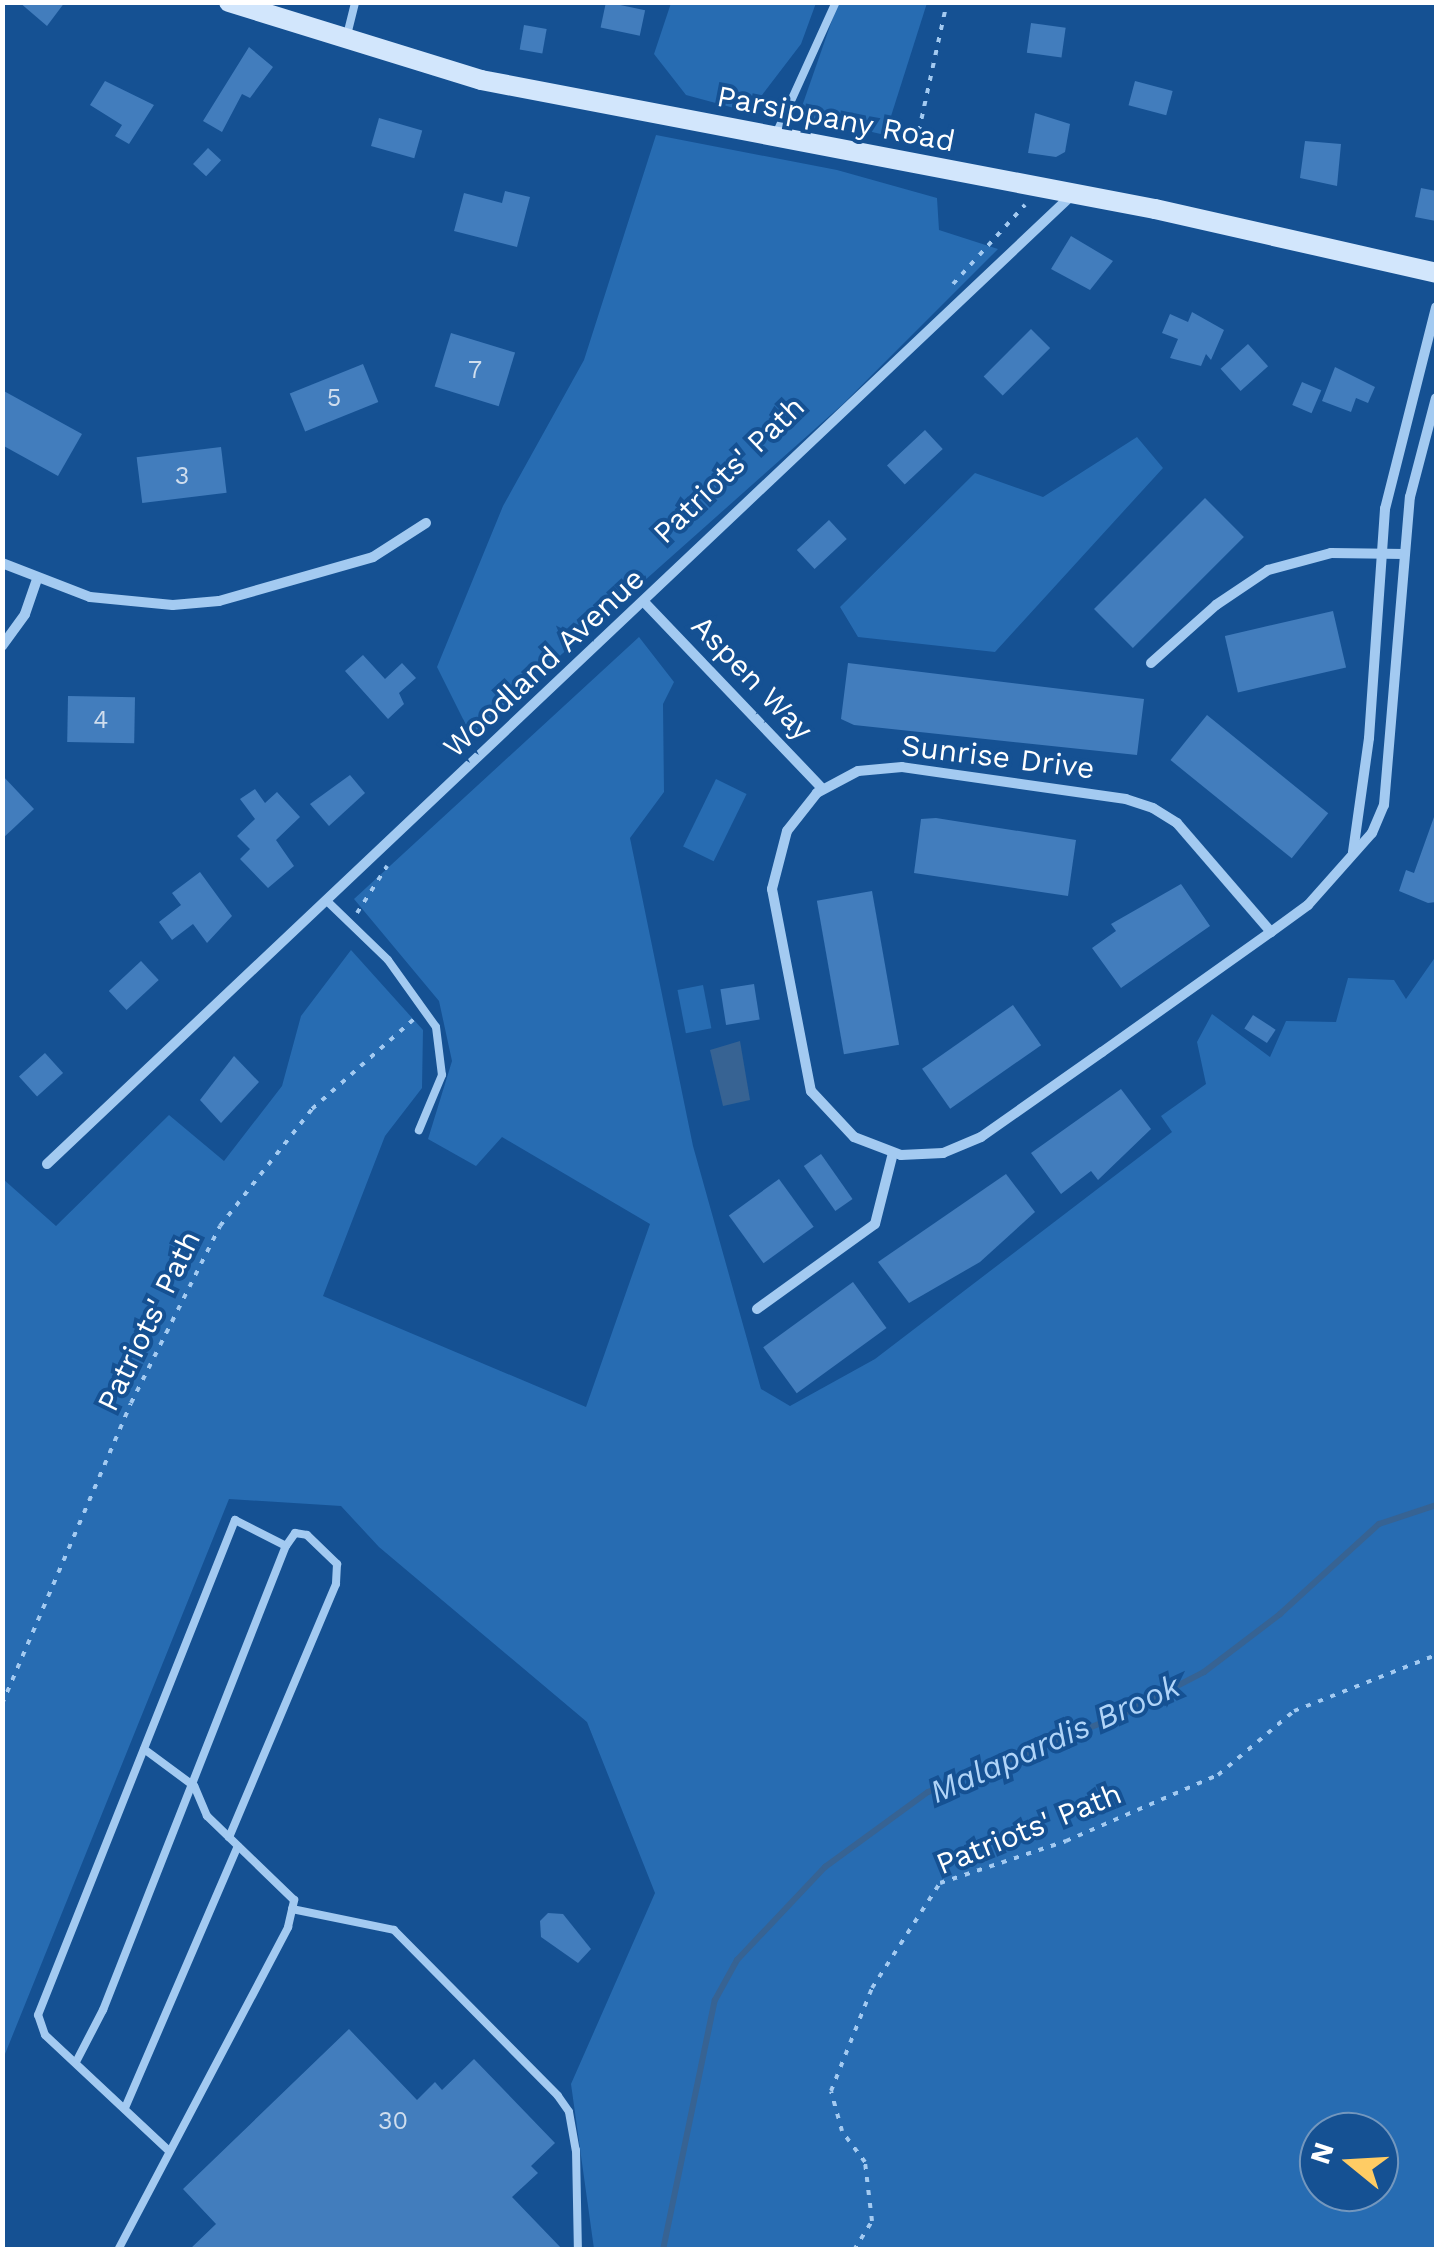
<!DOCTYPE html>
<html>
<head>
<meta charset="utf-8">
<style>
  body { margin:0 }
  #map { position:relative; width:1439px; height:2252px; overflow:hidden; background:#155193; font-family:"Work Sans",sans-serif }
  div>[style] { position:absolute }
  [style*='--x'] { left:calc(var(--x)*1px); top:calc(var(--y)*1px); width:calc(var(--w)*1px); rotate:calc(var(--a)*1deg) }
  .green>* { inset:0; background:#276cb2; transform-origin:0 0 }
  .water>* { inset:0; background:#376393 }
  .stream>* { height:6px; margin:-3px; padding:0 3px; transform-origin:3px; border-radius:3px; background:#376393 }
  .building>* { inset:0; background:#427dbd; transform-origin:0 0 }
  .path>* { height:4px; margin-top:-2px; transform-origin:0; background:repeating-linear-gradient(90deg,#a3caf1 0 5px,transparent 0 13px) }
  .lane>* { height:8px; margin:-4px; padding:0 4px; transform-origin:4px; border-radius:4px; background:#a3caf1 }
  .street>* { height:10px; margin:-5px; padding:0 5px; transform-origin:5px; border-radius:5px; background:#a3caf1 }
  .secondary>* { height:20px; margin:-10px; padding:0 10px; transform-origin:10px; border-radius:10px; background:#d2e6fc }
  span { translate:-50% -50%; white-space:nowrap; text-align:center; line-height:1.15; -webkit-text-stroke:8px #155193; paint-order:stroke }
  .number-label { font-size:25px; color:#d0deee }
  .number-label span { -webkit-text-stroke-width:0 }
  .street-label { font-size:30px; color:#fff }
  .water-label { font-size:32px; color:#b0d4f8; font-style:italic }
  .frame { position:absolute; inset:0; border:5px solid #fff; pointer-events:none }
  .north { position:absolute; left:1299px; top:2112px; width:100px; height:100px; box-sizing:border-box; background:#155193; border:2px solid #7397be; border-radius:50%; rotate:288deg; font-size:28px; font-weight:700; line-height:40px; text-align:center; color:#fff }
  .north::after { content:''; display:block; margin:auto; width:35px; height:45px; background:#ffcc64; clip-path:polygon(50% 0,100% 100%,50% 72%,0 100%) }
</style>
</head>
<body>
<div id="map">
  <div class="green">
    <i style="clip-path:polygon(671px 3px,671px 2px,816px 3px,801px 44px,749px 112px,686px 95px,654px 54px)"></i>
    <i style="clip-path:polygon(838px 3px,927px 3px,885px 135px,799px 115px)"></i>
    <i style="clip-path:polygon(656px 135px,837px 170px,937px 198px,939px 230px,998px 249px,843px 404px,471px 735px,437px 667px,503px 506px,584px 360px)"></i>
    <i style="clip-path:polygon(1137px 437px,1163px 468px,995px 652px,858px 637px,840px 607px,975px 473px,1043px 497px)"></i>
    <i style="clip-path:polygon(evenodd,639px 637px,674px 682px,663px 704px,664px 792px,630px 838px,693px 1146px,761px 1389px,790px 1406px,875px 1359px,1172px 1132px,1161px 1116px,1206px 1084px,1197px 1042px,1212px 1014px,1270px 1057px,1286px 1021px,1336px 1022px,1348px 978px,1394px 980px,1406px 999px,1436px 956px,1436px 2249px,594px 2249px,571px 2084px,655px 1893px,587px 1722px,379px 1547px,341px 1506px,229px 1499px,3px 2059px,3px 1179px,56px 1226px,169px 1115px,224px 1161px,282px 1086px,301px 1016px,351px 950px,423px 1030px,422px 1088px,385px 1136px,323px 1296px,586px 1407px,650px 1224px,502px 1137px,476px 1166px,428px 1139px,452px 1061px,439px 1001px,354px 899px,639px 637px,1319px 2132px,1379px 2132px,1379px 2192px,1319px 2192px,1319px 2132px)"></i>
    <i style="left:716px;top:779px;width:34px;height:75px;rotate:26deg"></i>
    <i style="left:703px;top:985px;width:44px;height:26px;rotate:79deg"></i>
  </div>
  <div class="water">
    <i style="clip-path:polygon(740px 1041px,750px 1100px,723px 1106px,710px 1050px)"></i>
  </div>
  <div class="stream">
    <i style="--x:663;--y:2250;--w:255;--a:-78.3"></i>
    <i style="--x:715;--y:2000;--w:46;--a:-61.2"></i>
    <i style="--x:737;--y:1960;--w:128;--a:-46.6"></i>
    <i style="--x:825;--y:1867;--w:127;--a:-36.1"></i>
    <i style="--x:928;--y:1792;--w:206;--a:-21.7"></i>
    <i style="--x:1119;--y:1716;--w:96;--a:-27.4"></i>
    <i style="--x:1204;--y:1672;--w:96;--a:-37.3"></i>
    <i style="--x:1280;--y:1614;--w:134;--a:-42.3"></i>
    <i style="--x:1379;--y:1524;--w:60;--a:-18.4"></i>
  </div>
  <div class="building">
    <i style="clip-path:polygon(19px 2px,65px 2px,47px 26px)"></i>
    <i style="left:606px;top:2px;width:40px;height:26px;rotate:12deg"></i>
    <i style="left:1031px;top:23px;width:35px;height:30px;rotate:8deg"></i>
    <i style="left:524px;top:25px;width:23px;height:25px;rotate:10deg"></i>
    <i style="clip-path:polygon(249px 47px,273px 67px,250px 98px,242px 94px,222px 132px,203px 121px)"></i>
    <i style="clip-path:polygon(105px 81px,154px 105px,129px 144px,115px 136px,122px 125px,90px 105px)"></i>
    <i style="left:1135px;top:81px;width:39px;height:25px;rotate:15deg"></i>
    <i style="clip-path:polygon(1035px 113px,1070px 124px,1065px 152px,1056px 157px,1028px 153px)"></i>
    <i style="left:379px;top:118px;width:45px;height:29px;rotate:16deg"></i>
    <i style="clip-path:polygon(1305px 141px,1341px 144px,1337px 186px,1300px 178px)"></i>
    <i style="left:208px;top:148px;width:18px;height:22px;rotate:43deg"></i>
    <i style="clip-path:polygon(1421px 188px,1436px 191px,1436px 221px,1415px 217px)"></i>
    <i style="clip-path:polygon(505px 191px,530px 197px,517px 247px,454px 231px,464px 193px,502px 203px)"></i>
    <i style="clip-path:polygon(1071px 236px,1113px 261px,1090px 290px,1051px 269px)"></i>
    <i style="clip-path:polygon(1192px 312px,1224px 330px,1211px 360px,1206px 354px,1201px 366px,1170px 358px,1178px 339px,1162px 333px,1170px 314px,1188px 322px)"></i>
    <i style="left:1031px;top:329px;width:27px;height:67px;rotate:45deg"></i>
    <i style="left:451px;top:333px;width:67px;height:56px;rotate:17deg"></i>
    <i style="left:1248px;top:344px;width:30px;height:37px;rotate:48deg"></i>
    <i style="left:363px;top:364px;width:41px;height:79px;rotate:68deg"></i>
    <i style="clip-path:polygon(1335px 367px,1375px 387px,1368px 403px,1356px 398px,1351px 412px,1322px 401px)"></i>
    <i style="left:1302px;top:382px;width:21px;height:25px;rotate:23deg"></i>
    <i style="clip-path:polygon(2px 390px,82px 434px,58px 476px,2px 445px)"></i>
    <i style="left:925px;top:430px;width:26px;height:52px;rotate:47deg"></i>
    <i style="left:221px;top:447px;width:46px;height:85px;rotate:83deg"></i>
    <i style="left:1205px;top:498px;width:55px;height:157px;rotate:45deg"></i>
    <i style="left:829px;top:520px;width:26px;height:44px;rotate:47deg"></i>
    <i style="left:1333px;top:611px;width:58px;height:111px;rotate:77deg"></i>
    <i style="clip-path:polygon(363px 655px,385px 679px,402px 663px,416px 678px,399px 693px,404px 704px,388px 719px,345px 671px)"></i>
    <i style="clip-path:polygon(848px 663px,1144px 699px,1137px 755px,854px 725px,841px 719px)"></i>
    <i style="left:68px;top:696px;width:67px;height:46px;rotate:1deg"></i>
    <i style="left:1207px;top:715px;width:156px;height:58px;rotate:39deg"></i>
    <i style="clip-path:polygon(2px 775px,34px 809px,2px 839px)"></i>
    <i style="clip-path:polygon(350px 775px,365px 793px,329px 826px,310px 804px)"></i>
    <i style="clip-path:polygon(255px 789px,265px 803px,277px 792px,300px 817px,276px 840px,294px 866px,268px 888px,240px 859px,250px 849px,237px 836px,255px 819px,240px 799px)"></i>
    <i style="clip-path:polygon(1434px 817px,1436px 902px,1428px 903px,1399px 891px,1406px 870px,1414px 873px)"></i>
    <i style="clip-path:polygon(936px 818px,1076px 840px,1068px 896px,914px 873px,921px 819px)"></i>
    <i style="clip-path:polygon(200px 872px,232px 916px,207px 943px,193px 924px,172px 940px,159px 922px,181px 905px,172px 893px)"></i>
    <i style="clip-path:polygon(1181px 884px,1210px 926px,1121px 988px,1092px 948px,1116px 931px,1111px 924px)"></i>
    <i style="left:872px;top:891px;width:156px;height:56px;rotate:80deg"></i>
    <i style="left:141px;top:961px;width:26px;height:44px;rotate:47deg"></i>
    <i style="left:754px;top:984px;width:36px;height:34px;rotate:81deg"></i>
    <i style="left:1013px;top:1005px;width:49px;height:111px;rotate:55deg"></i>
    <i style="left:1253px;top:1015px;width:27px;height:16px;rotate:33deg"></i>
    <i style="left:45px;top:1053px;width:27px;height:35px;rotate:48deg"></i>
    <i style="clip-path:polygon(234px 1056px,259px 1082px,221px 1123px,200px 1100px)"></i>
    <i style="clip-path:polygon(1121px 1089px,1151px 1129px,1098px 1180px,1091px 1171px,1061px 1194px,1031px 1153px)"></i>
    <i style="left:821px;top:1154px;width:55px;height:21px;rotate:55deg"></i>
    <i style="clip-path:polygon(1006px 1174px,1035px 1212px,980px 1262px,909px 1303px,878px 1262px)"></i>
    <i style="left:779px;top:1179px;width:59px;height:62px;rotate:54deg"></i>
    <i style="left:853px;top:1282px;width:57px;height:111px;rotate:54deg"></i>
    <i style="clip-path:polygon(548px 1913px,563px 1914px,591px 1949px,578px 1963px,541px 1937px,540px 1921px)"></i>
    <i style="clip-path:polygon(349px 2029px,417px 2100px,435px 2082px,442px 2090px,474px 2059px,555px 2143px,531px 2166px,538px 2173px,512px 2197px,563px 2250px,189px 2250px,216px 2224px,183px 2189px)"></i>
  </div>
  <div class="path">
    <i style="--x:916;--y:144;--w:145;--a:-77.7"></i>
    <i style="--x:953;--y:284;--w:107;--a:-47.7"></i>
    <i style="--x:357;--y:913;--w:56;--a:-57.4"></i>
    <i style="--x:2;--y:1704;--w:327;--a:-66.8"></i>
    <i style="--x:131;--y:1403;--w:198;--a:-63.3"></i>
    <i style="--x:220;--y:1226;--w:149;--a:-51.8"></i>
    <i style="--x:312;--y:1109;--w:136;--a:-41.4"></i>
    <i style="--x:854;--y:2250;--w:34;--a:-58"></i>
    <i style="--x:872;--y:2221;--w:59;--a:-96.8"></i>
    <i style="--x:865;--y:2162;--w:39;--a:-127"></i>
    <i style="--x:842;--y:2131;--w:41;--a:-105.4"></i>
    <i style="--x:831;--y:2091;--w:111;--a:-68.3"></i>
    <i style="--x:872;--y:1988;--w:125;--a:-57.1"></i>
    <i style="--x:940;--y:1883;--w:133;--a:-18.4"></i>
    <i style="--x:1066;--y:1841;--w:166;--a:-23.5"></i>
    <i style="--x:1218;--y:1775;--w:99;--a:-40.1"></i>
    <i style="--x:1294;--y:1711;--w:153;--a:-21.5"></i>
  </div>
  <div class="lane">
    <i style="--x:347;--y:35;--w:34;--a:-76"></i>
    <i style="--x:776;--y:134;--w:145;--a:-65.6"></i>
    <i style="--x:328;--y:902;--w:83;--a:44"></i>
    <i style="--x:388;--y:960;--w:82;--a:54.4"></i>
    <i style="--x:436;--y:1027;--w:48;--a:82.9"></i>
    <i style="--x:442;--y:1075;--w:60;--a:112.7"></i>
    <i style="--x:292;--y:1909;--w:104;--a:11.6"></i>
    <i style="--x:394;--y:1930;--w:233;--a:45.3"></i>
    <i style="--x:558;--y:2096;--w:19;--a:55"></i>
    <i style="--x:569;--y:2112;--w:39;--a:80"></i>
    <i style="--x:576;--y:2150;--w:100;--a:88.9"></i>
    <i style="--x:76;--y:2062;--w:59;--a:-62.6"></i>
    <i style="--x:103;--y:2010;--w:499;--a:-68.5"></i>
    <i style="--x:286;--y:1546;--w:16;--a:-55"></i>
    <i style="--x:295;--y:1533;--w:12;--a:9"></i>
    <i style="--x:307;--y:1535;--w:42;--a:44"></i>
    <i style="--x:337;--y:1564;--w:20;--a:93"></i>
    <i style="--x:336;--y:1584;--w:275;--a:112.9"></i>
    <i style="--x:125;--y:2108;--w:285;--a:-66.7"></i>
    <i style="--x:168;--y:2150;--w:168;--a:-136.9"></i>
    <i style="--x:45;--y:2035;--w:21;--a:-109"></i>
    <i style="--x:38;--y:2015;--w:533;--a:-68.3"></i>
    <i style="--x:235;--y:1520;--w:57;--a:27"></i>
    <i style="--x:118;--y:2250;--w:365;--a:-62.2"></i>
    <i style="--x:288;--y:1927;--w:28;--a:-77"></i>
    <i style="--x:294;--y:1900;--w:121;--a:-136"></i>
    <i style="--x:207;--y:1816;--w:33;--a:-113"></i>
    <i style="--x:194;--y:1786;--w:62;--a:-143.5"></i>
  </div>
  <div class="street">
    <i style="--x:2;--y:563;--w:94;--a:21.1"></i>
    <i style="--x:90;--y:597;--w:83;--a:5.5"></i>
    <i style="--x:173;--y:605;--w:46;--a:-5"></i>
    <i style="--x:219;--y:601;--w:160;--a:-15.9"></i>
    <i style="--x:373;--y:557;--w:63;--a:-32.7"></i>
    <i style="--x:645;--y:603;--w:256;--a:46.3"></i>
    <i style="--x:2;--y:646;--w:39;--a:-54"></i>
    <i style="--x:25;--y:614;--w:37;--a:-71"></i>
    <i style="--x:1151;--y:663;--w:87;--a:-41.7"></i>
    <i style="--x:1216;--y:605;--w:63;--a:-33.9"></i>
    <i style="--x:1268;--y:570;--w:65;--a:-15.1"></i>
    <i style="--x:1331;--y:553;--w:73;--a:0.8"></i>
    <i style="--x:1353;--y:852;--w:115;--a:-82"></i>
    <i style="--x:1369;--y:738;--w:230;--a:-86"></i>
    <i style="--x:1385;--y:509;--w:208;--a:-75.8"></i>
    <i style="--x:1271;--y:932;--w:144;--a:-130.8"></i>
    <i style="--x:1177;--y:823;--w:28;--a:-148"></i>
    <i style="--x:1153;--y:808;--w:28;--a:-162"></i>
    <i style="--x:1126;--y:799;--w:226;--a:-171.9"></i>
    <i style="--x:902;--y:767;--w:44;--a:174.8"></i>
    <i style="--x:858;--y:771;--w:47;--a:151.8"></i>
    <i style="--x:817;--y:793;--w:48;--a:128.3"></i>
    <i style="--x:787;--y:831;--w:60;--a:104.5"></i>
    <i style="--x:772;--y:889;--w:206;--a:79.1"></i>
    <i style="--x:811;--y:1091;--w:63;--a:46.9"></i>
    <i style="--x:854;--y:1137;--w:50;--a:21"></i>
    <i style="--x:901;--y:1155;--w:42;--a:-2.7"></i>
    <i style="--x:943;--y:1153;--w:41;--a:-22.8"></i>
    <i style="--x:981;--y:1137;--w:148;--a:-35.1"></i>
    <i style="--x:1102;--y:1052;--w:207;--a:-35.4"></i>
    <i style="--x:1271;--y:932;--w:46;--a:-36.1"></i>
    <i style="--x:1308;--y:905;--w:96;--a:-48.4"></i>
    <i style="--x:1372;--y:833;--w:30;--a:-67"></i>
    <i style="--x:1384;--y:805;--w:309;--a:-85.2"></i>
    <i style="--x:1410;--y:497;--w:102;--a:-75.3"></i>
    <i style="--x:47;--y:1164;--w:1411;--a:-43.39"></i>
    <i style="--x:757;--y:1309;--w:145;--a:-35.8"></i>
    <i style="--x:875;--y:1224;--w:73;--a:-75.8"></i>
  </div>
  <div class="secondary">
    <i style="--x:229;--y:2;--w:264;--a:17.2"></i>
    <i style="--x:481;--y:80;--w:686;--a:10.84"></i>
    <i style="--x:1155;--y:209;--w:288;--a:12.8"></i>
  </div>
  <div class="number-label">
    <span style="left:475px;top:370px">7</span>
    <span style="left:334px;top:398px">5</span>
    <span style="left:182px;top:476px">3</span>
    <span style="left:101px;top:720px">4</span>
    <span style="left:393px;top:2121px">30</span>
  </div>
  <div class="street-label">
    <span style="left:836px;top:119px;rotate:11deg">Parsippany Road</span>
    <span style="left:729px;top:470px;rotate:-44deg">Patriots' Path</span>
    <span style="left:544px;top:663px;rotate:-43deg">Woodland Avenue</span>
    <span style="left:752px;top:678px;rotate:46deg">Aspen Way</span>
    <span style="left:998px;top:757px;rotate:7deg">Sunrise Drive</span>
    <span style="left:149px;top:1321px;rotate:-64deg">Patriots' Path</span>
    <span style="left:1029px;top:1829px;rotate:-22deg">Patriots' Path</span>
  </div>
  <div class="water-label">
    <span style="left:1055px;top:1739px;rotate:-24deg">Malapardis Brook</span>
  </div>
  <div class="frame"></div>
  <div class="north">N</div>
</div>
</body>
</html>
